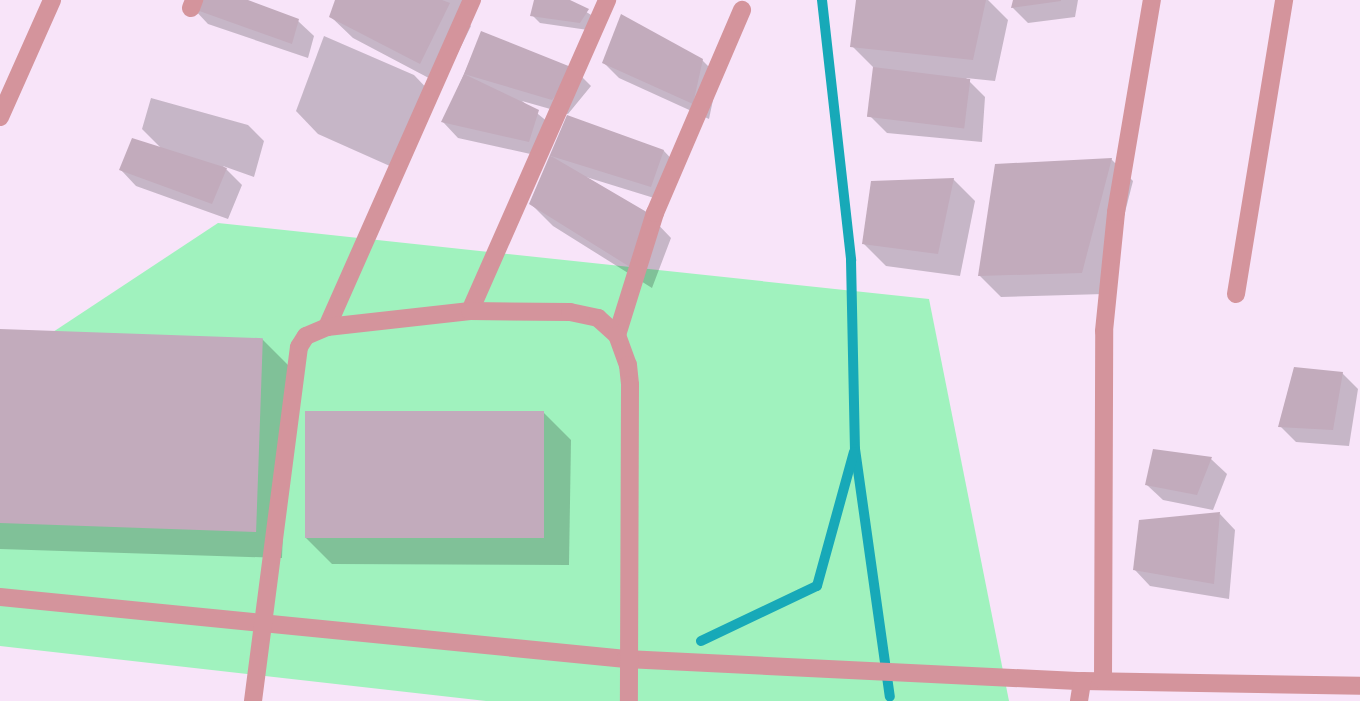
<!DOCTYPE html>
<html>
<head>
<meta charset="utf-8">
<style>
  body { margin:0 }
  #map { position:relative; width:1360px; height:701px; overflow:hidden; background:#f8e4f9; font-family:Inter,sans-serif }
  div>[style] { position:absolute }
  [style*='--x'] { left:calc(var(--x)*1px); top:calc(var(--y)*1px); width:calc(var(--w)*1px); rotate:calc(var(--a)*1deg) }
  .green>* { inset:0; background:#a0f2be }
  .shadow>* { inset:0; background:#0003 }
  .stream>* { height:10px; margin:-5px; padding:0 5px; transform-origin:5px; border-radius:5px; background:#17a9b8 }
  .building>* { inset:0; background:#c2abbc; transform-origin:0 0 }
  .street>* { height:18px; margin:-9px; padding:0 9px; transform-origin:9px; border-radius:9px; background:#d4949c }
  span { translate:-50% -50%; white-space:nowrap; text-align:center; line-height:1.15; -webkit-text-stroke:4.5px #fef5fe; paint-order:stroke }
</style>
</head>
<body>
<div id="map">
  <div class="green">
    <i style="clip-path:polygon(218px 223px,929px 299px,1009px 701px,486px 701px,0 646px,0 367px)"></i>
  </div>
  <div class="shadow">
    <i style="clip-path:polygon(244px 0,298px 21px,314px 36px,308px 58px,208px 24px,193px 8px)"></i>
    <i style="clip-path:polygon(336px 0,464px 0,458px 13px,471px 26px,442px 85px,353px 38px,330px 16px)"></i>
    <i style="clip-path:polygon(536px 0,567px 0,596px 18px,588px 30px,540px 23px,532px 15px)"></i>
    <i style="clip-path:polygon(858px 0,988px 0,1008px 20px,995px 81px,966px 78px,985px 97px,982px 142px,887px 133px,871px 117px,874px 68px,852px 46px)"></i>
    <i style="clip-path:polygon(1014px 0,1078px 0,1075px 17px,1028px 23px,1012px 7px)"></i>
    <i style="clip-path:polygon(482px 33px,575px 70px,591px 86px,568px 114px,522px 101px,554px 127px,544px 157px,458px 138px,443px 122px)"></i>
    <i style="clip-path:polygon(324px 36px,414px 75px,436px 98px,401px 171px,318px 134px,296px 111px)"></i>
    <i style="clip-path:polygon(702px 60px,718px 76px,709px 119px,619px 78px,603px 62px)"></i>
    <i style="clip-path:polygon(151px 98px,248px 125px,264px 141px,254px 177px,223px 166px,242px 185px,228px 219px,136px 186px,121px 170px,162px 149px,142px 129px)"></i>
    <i style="clip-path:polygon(664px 151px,679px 167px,667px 202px,586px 177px,649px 215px,671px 238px,652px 288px,553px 226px,531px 204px,552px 156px)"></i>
    <i style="clip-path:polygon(1111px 159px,1133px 181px,1104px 294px,1001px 297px,979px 275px)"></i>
    <i style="clip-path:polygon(953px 179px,975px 201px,960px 276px,886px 266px,864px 244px)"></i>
    <i style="clip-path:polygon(0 330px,262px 339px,289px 366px,282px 558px,0 549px)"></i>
    <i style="clip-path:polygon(1342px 373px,1358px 389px,1349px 446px,1296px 442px,1280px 426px)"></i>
    <i style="clip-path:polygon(544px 413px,571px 440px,569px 565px,332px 564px,305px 537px)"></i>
    <i style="clip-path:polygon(1211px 459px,1227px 474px,1213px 510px,1163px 500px,1147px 485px)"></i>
    <i style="clip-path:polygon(1220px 514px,1235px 530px,1229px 599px,1150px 586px,1135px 570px)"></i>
  </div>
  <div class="stream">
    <i style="--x:822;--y:0;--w:262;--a:83.6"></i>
    <i style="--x:851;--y:260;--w:189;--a:88.8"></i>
    <i style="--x:855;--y:449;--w:250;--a:82"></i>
    <i style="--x:701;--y:641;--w:128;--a:-25.4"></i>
    <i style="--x:817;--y:586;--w:139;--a:-74.6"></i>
  </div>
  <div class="building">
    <i style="clip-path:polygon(200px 0,248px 0,299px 19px,292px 44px,191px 8px)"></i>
    <i style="clip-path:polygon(335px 0,442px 0,450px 3px,420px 64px,329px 17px)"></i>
    <i style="clip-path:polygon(534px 0,570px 0,589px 9px,580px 23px,530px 16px)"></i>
    <i style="clip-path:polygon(856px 0,986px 0,973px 60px,850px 47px)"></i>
    <i style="clip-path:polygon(1013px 0,1061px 0,1061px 1px,1011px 8px)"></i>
    <i style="clip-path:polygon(621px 14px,703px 59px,693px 104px,602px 63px)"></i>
    <i style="clip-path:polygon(481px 31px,576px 69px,552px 100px,464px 74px)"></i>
    <i style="left:873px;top:67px;width:98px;height:50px;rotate:7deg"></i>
    <i style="clip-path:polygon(464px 74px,539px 110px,529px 142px,441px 122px)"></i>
    <i style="clip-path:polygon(567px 115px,664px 150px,651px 187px,551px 156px,650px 214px,630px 267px,529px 204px)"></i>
    <i style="clip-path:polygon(132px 138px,227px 168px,212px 204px,119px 170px)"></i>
    <i style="clip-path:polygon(1112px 158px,1082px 273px,978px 276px,995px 164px)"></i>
    <i style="clip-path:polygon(954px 178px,938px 254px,862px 244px,871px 181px)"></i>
    <i style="left:0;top:329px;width:263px;height:194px;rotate:2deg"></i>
    <i style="clip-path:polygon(1294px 367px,1343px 372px,1333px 430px,1278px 427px)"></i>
    <i style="left:305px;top:411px;width:239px;height:127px"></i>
    <i style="clip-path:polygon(1153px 449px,1212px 457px,1197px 495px,1145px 485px)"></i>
    <i style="clip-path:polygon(1220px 512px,1214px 584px,1133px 570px,1139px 520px)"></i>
  </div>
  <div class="street">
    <i style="--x:191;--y:8;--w:9;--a:-69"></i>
    <i style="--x:0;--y:117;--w:128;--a:-66"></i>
    <i style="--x:1236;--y:294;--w:298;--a:-80.7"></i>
    <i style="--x:470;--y:311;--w:340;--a:-66.2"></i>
    <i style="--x:327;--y:327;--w:358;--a:-66.1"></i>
    <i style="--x:617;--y:335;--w:128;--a:-72.7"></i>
    <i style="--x:655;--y:213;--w:221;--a:-66.8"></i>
    <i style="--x:0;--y:597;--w:629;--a:5.66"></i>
    <i style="--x:626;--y:659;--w:457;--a:2.8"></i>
    <i style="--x:1082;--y:681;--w:278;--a:1"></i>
    <i style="--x:1103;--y:681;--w:350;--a:-89.8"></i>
    <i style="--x:1104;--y:331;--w:120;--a:-84.2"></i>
    <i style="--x:1116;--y:212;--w:215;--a:-80.4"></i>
    <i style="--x:253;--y:701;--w:357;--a:-82.6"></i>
    <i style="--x:299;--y:347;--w:13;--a:-58"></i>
    <i style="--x:306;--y:336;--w:23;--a:-23"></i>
    <i style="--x:327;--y:327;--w:144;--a:-6.4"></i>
    <i style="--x:470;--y:311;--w:100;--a:0.6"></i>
    <i style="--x:570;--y:312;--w:29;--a:12"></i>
    <i style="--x:598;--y:318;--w:25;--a:42"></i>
    <i style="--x:617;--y:335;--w:32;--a:70"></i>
    <i style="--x:628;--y:365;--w:20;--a:84"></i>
    <i style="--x:630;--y:385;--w:316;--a:90.2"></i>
    <i style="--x:1079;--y:701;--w:20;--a:-81"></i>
  </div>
</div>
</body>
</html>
